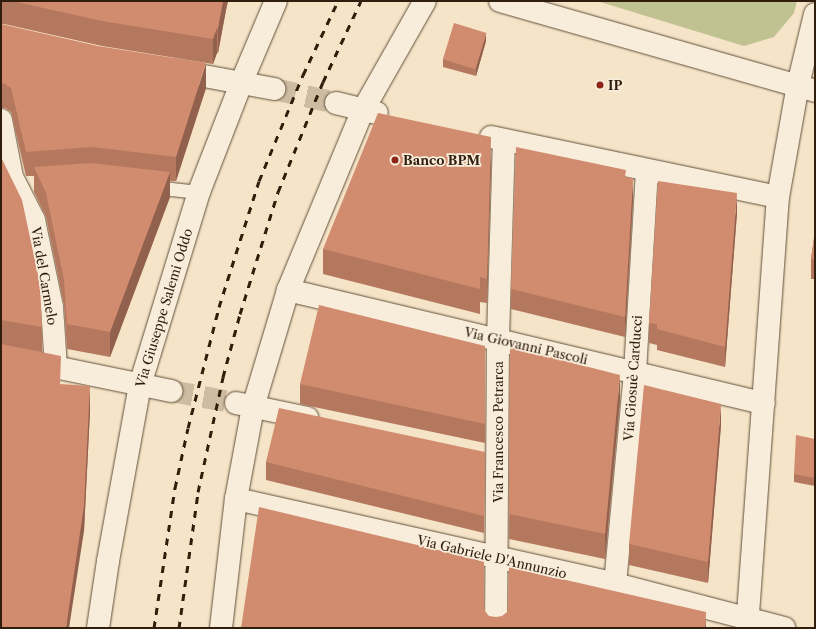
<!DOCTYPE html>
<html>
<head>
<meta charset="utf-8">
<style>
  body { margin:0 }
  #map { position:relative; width:816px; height:629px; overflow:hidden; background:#f5e4c7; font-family:"Libre Caslon Text",serif }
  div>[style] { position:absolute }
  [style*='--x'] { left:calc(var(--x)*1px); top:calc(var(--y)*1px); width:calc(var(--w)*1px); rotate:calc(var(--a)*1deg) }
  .green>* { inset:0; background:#c1c292 }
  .street-tunnel>* { height:22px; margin-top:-11px; transform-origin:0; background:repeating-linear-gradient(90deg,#cebca1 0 22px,transparent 0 33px) }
  .roads { filter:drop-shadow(0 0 1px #624f3a) drop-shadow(0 0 1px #624f3a) }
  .lane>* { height:13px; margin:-6.5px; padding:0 6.5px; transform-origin:6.5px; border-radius:6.5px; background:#f8eddb }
  .street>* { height:22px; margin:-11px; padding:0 11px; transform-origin:11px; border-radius:11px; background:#f8eddb }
  .secondary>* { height:22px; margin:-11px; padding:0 11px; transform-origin:11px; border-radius:11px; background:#f8eddb }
  .rail>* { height:3px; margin-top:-1.5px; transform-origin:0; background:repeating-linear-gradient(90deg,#311d0b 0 7px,transparent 0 14px) }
  .wall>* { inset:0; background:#b4785f }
  .shaded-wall>* { inset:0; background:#92614d }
  .building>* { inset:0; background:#d18b6e; transform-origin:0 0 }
  .dots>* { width:11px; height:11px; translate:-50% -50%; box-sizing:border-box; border:2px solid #f8eddb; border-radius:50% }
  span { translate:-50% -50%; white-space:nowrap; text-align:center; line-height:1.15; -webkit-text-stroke:3.5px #f8eddb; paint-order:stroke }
  .poi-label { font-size:13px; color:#311d0b; font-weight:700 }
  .left { translate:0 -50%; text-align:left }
  .street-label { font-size:13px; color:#311d0b }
  .frame { position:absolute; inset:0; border:2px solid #311d0b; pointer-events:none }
</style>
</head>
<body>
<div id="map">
  <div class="green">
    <i style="clip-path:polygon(597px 1px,797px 1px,794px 13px,774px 37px,744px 46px)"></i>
  </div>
  <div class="street-tunnel">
    <i style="--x:274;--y:89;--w:64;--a:12.7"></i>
    <i style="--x:171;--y:391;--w:66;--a:10.5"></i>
  </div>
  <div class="roads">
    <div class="lane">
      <i style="--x:153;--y:187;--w:46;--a:6.2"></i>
    </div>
    <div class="street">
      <i style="--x:177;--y:71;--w:99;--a:10.5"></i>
      <i style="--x:336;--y:103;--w:42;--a:13.7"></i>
      <i style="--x:1;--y:120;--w:58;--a:79.1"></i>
      <i style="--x:12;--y:177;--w:48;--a:62.9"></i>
      <i style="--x:34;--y:220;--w:89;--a:78.3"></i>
      <i style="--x:52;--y:307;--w:60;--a:86.2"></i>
      <i style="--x:491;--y:137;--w:293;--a:11.8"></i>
      <i style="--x:288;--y:290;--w:489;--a:13.4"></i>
      <i style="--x:1;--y:356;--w:174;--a:11.6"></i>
      <i style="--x:236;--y:403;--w:73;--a:11.9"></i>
      <i style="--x:236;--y:499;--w:388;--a:12.6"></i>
      <i style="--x:615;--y:584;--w:175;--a:14.6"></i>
      <i style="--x:615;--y:584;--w:213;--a:-84.6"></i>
      <i style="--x:635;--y:372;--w:201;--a:-86.6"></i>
      <i style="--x:221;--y:628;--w:130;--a:-83.4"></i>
      <i style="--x:236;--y:499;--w:94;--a:-79.5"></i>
      <i style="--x:253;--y:407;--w:122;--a:-73.3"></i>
      <i style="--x:288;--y:290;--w:195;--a:-67.4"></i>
      <i style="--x:363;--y:110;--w:125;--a:-60.4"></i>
      <i style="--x:496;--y:628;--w:289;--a:-89.6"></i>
      <i style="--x:498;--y:339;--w:199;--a:-88.3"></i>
      <i style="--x:747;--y:628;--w:432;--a:-85.9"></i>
      <i style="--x:778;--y:197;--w:114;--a:-79.9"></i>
      <i style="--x:798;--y:85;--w:73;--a:-76.5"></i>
    </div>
    <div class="secondary">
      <i style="--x:500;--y:1;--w:328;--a:15.9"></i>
      <i style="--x:98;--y:628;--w:68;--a:-81.5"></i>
      <i style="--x:108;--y:561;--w:179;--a:-79.7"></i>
      <i style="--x:140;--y:385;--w:202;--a:-73"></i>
      <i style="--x:199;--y:192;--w:119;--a:-68.8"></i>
      <i style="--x:242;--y:81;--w:87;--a:-67"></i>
    </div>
  </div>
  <div class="rail">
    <i style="--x:154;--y:628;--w:142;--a:-81.5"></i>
    <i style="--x:175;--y:488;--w:61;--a:-77.8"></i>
    <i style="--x:188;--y:428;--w:125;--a:-75.6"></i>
    <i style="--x:219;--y:307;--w:132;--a:-72.4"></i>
    <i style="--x:259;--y:181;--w:115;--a:-67.5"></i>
    <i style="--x:303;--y:75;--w:82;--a:-64.7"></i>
    <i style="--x:179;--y:628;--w:137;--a:-82"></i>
    <i style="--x:198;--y:492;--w:118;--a:-77.7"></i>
    <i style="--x:223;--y:377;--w:65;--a:-74.9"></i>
    <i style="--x:240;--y:314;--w:128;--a:-72.7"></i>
    <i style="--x:278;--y:192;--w:119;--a:-67.8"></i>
    <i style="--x:323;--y:82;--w:89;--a:-64.9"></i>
  </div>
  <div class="wall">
    <i style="clip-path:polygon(1px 1px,228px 1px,226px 10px,218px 53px,217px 53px,213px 64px,102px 46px,4px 24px,1px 24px)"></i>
    <i style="clip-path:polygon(1px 24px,206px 88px,176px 181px,170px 181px,170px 197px,110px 357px,67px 349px,64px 305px,46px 217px,34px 192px,34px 176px,26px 176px,11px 112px,5px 108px,1px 108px)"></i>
    <i style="clip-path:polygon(486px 41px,476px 76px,443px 67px,443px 59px)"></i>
    <i style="clip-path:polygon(1px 157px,42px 327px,42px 352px,14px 347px,60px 385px,90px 411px,84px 531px,1px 628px)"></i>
    <i style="clip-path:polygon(491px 162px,487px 303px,480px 302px,480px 314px,323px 274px,323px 249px)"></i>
    <i style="clip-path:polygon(626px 177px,633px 199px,625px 337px,511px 309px,511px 289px)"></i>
    <i style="clip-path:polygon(737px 213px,725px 367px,657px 350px,657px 345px,649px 343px,649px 323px)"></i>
    <i style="clip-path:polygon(815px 231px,815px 279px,811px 279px,811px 259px)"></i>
    <i style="clip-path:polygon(485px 346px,485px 443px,300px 404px,300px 384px)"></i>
    <i style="clip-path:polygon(510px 347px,620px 400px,605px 559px,509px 539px)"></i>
    <i style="clip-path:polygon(721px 425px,708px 583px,629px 565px,629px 544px)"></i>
    <i style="clip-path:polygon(815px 439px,815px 486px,794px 482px,794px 474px)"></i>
    <i style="clip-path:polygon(485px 452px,484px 533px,266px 480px,266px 462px)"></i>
  </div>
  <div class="shaded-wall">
    <i style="clip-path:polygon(223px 1px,228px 1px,226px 10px,218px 53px,218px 28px)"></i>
    <i style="clip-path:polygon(217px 28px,217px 53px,213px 64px,213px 39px)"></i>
    <i style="clip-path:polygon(486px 33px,486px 41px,476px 76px,476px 68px)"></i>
    <i style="clip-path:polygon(206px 63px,206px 88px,176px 181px,176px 157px)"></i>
    <i style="clip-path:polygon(491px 137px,491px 162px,487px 303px,487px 279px)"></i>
    <i style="clip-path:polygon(170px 172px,170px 197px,110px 357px,110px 332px)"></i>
    <i style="clip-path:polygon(633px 178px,633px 199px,625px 337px,625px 317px)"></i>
    <i style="clip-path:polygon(737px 193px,737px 213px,725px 367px,725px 347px)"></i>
    <i style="clip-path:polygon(620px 375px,620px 400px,605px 559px,605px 534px)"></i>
    <i style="clip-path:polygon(90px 386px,90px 411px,84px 531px,69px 628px,66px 628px)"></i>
    <i style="clip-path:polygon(721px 404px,721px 425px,708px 583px,708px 562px)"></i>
    <i style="clip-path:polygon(706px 612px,706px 628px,705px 628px)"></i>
  </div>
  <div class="building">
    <i style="clip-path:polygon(12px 1px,223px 1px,218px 28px,217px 28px,213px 39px,102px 21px)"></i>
    <i style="left:454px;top:23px;width:34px;height:38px;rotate:17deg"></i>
    <i style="clip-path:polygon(1px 24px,98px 46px,206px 63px,176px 157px,92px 147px,26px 152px,11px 88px,5px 84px,1px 83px)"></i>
    <i style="clip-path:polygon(378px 113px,491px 137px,487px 279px,480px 277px,480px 289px,323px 249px)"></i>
    <i style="clip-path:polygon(516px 147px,626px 170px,625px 177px,633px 178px,625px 317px,511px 289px)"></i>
    <i style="clip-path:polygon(1px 157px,22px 200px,40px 284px,42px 327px,1px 320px)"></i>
    <i style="clip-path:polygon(91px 163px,170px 172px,110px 332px,67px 324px,64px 280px,46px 193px,34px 167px)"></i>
    <i style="clip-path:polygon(658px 181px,737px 193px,725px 347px,657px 329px,657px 324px,649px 323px)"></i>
    <i style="clip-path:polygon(815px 231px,815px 260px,811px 259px)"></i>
    <i style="clip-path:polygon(319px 305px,485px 346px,485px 424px,300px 384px)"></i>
    <i style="clip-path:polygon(1px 344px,61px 356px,60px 384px,90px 386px,84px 506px,66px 628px,1px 628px)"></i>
    <i style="clip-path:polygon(510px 347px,620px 375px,605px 534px,509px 514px)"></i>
    <i style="clip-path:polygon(644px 385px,721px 404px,708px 562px,629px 544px)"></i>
    <i style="clip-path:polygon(279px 408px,485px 452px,484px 516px,266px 462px)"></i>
    <i style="clip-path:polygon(796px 435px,815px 439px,815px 478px,794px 474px)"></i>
    <i style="clip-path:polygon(259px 507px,484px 561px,484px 605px,485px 611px,489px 616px,496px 617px,502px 616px,507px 612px,508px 605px,509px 567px,706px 612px,705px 628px,241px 628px)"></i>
  </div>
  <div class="dots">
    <i style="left:600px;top:85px;background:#8f2418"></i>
    <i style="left:395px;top:160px;background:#8f2418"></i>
  </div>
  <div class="poi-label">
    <span class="left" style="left:608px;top:85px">IP</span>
    <span class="left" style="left:403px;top:160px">Banco BPM</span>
  </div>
  <div class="street-label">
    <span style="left:44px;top:276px;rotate:80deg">Via del Carmelo</span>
    <span style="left:164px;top:308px;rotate:-73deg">Via Giuseppe Salemi Oddo</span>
    <span style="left:526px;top:346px;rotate:13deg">Via Giovanni Pascoli</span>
    <span style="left:633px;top:378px;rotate:-86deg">Via Giosuè Carducci</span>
    <span style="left:498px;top:432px;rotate:-90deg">Via Francesco Petrarca</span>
    <span style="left:492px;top:557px;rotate:13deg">Via Gabriele D'Annunzio</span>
  </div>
  <div class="frame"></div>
</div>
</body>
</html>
